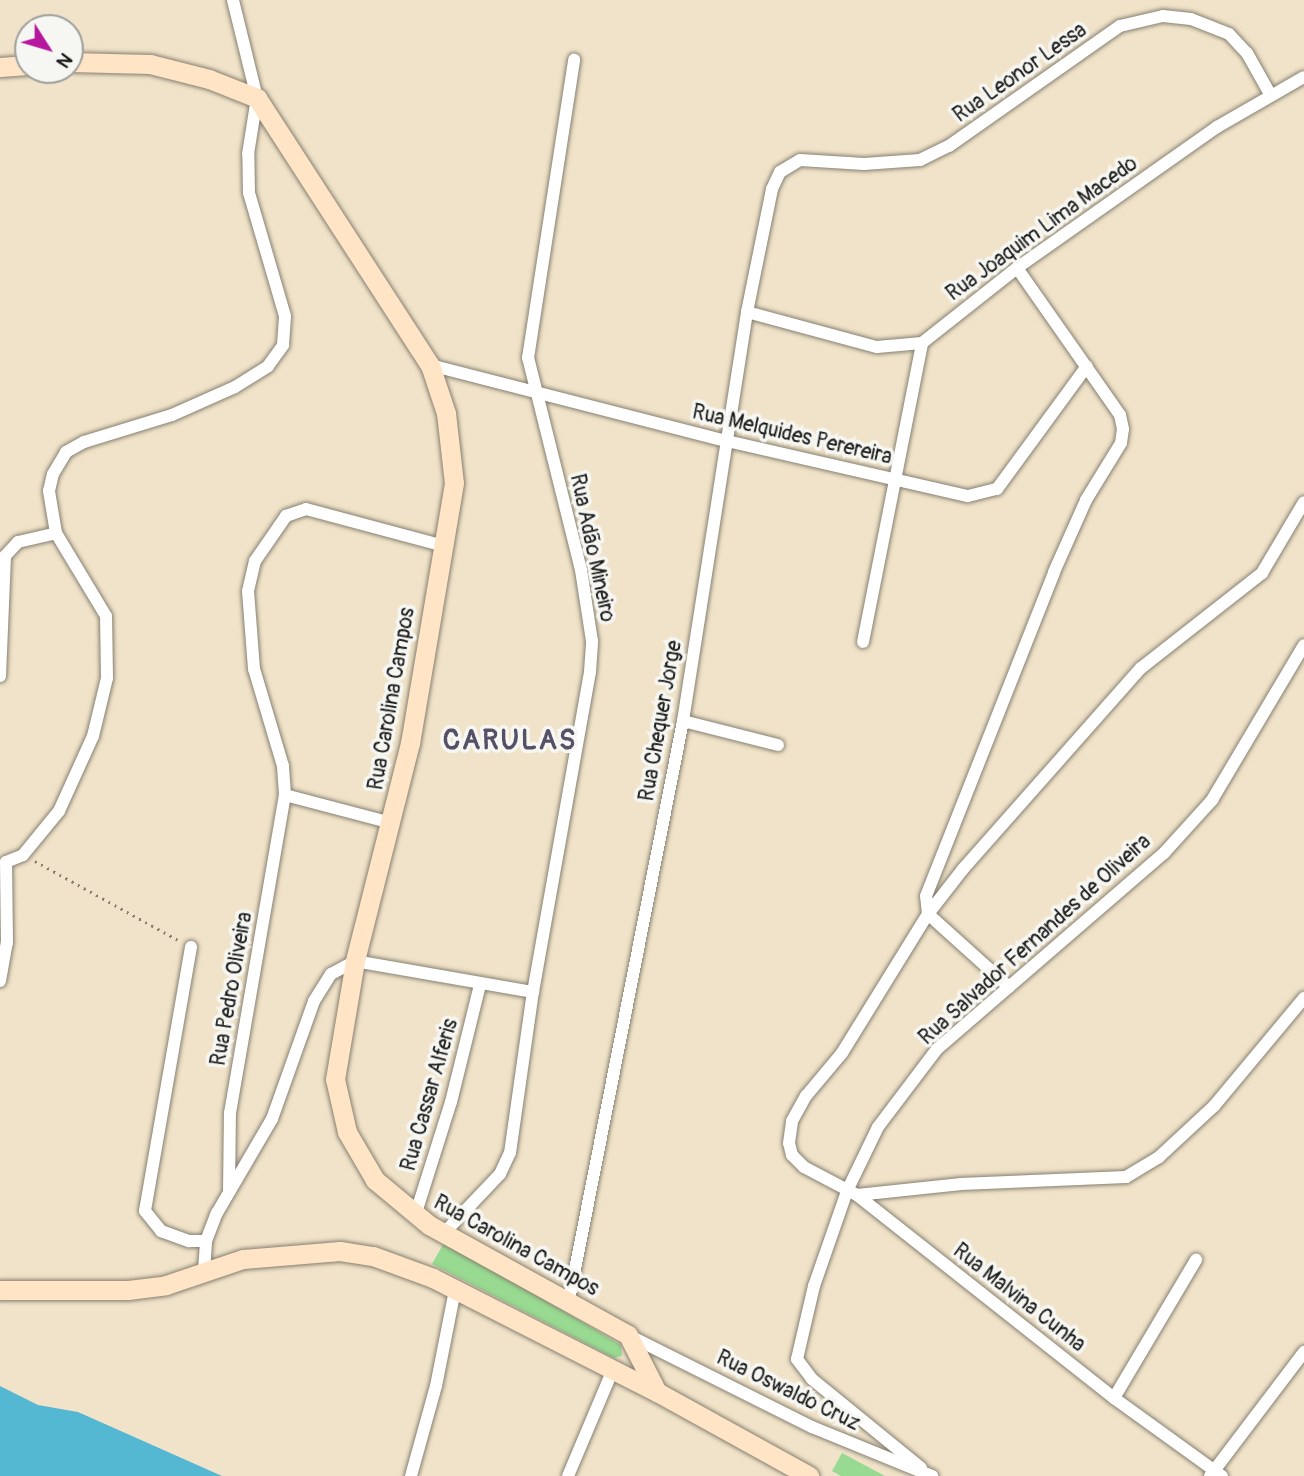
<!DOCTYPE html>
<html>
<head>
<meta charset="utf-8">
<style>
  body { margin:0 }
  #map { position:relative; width:1304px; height:1476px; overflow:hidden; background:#f1e3c9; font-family:Pangolin,sans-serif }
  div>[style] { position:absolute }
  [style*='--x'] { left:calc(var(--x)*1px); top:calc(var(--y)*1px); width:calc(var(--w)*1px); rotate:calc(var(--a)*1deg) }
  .green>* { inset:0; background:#98da91 }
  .water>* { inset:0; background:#55b8d3 }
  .path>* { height:2.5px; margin-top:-1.25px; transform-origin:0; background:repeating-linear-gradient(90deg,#868072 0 2px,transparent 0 7px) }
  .roads { filter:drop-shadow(0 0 2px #868072) drop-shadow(0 0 2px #868072) }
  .street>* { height:12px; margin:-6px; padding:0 6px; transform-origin:6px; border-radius:6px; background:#fff }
  .secondary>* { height:19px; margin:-9.5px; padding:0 9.5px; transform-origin:9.5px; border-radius:9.5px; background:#ffe4c6 }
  span { translate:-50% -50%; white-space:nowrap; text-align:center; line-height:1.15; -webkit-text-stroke:7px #f6f6f2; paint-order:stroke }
  .street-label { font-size:21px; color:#1c1c1c }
  .district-label { font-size:28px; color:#565066; font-weight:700; letter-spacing:2px }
  .north { position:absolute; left:14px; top:14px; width:70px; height:70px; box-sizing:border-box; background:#f6f6f2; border:2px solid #9f9f9c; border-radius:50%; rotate:127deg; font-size:19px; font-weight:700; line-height:28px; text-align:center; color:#1c1c1c }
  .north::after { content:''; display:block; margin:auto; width:24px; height:32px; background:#b5179e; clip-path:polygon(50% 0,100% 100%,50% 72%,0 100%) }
</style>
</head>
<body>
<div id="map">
  <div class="green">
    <i style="clip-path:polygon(445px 1241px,621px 1345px,622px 1356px,614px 1358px,432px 1264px)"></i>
    <i style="clip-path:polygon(842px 1453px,885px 1476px,841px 1476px,832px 1471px)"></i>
  </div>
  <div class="water">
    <i style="clip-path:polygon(0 1386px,38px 1405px,78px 1412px,222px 1476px,0 1476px)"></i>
  </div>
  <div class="path">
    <i style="--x:35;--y:861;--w:166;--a:28.9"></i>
  </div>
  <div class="roads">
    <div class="street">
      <i style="--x:747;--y:312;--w:135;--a:15.1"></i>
      <i style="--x:877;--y:347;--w:45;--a:-5.1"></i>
      <i style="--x:430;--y:365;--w:307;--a:14.4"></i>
      <i style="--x:727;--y:441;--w:247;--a:12.9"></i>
      <i style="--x:968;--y:496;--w:30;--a:-14"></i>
      <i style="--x:997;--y:489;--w:152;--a:-53.8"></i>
      <i style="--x:863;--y:642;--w:305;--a:-78.8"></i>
      <i style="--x:922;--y:343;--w:121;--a:-38.3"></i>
      <i style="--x:1017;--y:268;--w:245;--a:-35.2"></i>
      <i style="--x:1217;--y:127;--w:100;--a:-29.9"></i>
      <i style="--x:0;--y:676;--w:120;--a:-87.6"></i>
      <i style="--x:5;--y:556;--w:19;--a:-47"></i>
      <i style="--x:18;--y:542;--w:39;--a:-13"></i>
      <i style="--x:683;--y:721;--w:98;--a:14.2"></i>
      <i style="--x:285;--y:795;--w:111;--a:14.7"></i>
      <i style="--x:191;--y:947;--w:268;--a:99.9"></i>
      <i style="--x:145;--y:1211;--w:26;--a:51"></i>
      <i style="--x:161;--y:1231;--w:30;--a:20"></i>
      <i style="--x:189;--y:1241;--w:17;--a:0"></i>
      <i style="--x:0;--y:981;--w:39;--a:-80"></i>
      <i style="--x:7;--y:943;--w:81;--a:-90.7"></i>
      <i style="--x:6;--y:862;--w:18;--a:-22"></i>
      <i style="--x:23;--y:855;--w:57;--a:-50.7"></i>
      <i style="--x:59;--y:811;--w:82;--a:-65.6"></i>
      <i style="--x:93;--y:736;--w:60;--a:-76.4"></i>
      <i style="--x:107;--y:678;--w:62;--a:-90.9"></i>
      <i style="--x:106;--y:616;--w:97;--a:-121.1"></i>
      <i style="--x:56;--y:533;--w:43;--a:-99.5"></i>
      <i style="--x:49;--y:491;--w:17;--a:-77"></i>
      <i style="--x:53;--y:474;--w:26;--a:-59"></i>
      <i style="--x:66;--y:452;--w:21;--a:-29"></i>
      <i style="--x:84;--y:442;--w:92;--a:-17.1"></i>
      <i style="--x:172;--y:415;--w:69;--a:-24"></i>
      <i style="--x:235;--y:387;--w:39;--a:-32"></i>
      <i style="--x:268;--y:366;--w:26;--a:-54"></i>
      <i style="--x:283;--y:345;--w:29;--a:-86"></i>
      <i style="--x:285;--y:316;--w:128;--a:-106.3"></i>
      <i style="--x:249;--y:193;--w:39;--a:-91"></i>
      <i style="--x:248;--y:154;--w:57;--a:-80.9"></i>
      <i style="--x:257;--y:98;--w:101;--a:-103.8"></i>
      <i style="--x:1009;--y:987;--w:109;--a:-138"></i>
      <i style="--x:928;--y:914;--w:18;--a:-96"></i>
      <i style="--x:926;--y:896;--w:348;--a:-68.4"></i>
      <i style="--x:1054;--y:572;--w:79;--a:-66"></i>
      <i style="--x:1086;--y:500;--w:67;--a:-58.4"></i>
      <i style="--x:1121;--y:443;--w:14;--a:-82"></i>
      <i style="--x:1123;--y:429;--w:14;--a:-102"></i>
      <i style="--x:1120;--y:415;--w:179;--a:-125"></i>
      <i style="--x:229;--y:1191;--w:78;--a:-89.3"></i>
      <i style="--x:230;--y:1113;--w:323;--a:-80.2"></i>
      <i style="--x:285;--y:795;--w:29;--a:-94"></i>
      <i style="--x:283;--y:766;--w:101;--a:-106.6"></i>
      <i style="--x:254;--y:669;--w:78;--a:-94.4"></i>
      <i style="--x:248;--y:591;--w:31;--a:-77"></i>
      <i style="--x:255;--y:561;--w:55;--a:-55.4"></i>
      <i style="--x:286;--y:516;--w:21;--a:-19"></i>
      <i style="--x:306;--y:509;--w:143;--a:15"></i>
      <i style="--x:857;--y:1195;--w:105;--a:-6"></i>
      <i style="--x:961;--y:1184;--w:165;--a:-2.4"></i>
      <i style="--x:1126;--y:1177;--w:39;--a:-31"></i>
      <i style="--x:1159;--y:1157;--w:75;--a:-42.8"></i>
      <i style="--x:1214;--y:1106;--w:141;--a:-50.2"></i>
      <i style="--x:415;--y:1216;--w:120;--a:-72.5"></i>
      <i style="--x:451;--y:1102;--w:121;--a:-76.1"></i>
      <i style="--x:445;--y:1232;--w:80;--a:-46.5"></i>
      <i style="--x:500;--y:1174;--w:23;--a:-65"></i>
      <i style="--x:510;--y:1153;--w:163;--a:-81.9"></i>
      <i style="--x:533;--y:992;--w:325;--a:-79.9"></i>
      <i style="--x:590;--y:672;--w:31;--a:-86"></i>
      <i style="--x:592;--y:641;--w:72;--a:-98.8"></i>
      <i style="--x:581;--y:570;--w:219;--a:-104"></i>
      <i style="--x:528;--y:358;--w:302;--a:-81.2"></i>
      <i style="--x:204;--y:1271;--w:30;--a:-86"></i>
      <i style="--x:206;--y:1241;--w:30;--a:-69"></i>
      <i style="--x:217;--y:1213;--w:109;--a:-59.7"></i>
      <i style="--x:272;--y:1119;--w:125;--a:-70.4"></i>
      <i style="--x:314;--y:1001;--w:32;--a:-58"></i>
      <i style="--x:331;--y:974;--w:27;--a:-28"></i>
      <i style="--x:355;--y:961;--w:181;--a:9.9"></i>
      <i style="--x:569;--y:1300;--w:590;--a:-78.86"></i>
      <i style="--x:683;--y:721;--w:414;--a:-81.1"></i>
      <i style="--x:747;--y:312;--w:126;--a:-78.5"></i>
      <i style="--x:772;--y:189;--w:19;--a:-65"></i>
      <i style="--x:780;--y:172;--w:23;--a:-31"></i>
      <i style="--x:800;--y:160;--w:64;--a:3.6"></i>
      <i style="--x:864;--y:164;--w:56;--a:-4.1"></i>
      <i style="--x:920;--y:160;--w:32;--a:-26"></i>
      <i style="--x:949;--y:146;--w:209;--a:-35.1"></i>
      <i style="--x:1120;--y:26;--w:44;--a:-13.1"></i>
      <i style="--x:1163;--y:16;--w:28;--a:6"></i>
      <i style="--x:1191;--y:19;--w:41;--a:21.5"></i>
      <i style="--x:1229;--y:34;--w:26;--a:47"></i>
      <i style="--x:1247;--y:53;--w:47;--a:60.7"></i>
      <i style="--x:628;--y:1335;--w:206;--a:26.6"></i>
      <i style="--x:812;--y:1427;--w:130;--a:22.2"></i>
      <i style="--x:1114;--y:1398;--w:161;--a:-59.3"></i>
      <i style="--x:921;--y:1468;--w:141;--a:-140.8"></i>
      <i style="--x:812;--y:1379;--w:25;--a:-127"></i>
      <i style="--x:797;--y:1359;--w:75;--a:-76.9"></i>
      <i style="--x:814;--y:1286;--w:101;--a:-70.8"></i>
      <i style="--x:847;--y:1191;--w:71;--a:-64.2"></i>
      <i style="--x:878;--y:1127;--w:98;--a:-52.9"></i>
      <i style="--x:937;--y:1049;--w:300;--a:-40.8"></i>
      <i style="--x:1164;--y:853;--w:72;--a:-47.8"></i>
      <i style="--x:1212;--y:800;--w:180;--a:-59.3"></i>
      <i style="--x:411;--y:1476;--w:93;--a:-74.5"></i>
      <i style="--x:436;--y:1386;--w:98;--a:-78.8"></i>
      <i style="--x:568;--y:1476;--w:113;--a:-67.1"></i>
      <i style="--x:1210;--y:1476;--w:156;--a:-52.8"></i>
      <i style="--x:1222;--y:1476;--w:133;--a:-144.2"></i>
      <i style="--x:1114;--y:1398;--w:328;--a:-141.7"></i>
      <i style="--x:857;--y:1195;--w:60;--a:-152.2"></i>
      <i style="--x:804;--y:1167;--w:17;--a:-135"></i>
      <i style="--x:792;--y:1155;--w:12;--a:-104"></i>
      <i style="--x:789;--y:1143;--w:22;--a:-82"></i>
      <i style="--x:792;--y:1121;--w:29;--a:-61"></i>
      <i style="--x:806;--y:1096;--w:56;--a:-50.1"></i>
      <i style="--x:842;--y:1053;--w:163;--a:-58.3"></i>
      <i style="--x:928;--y:914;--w:57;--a:-52.1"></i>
      <i style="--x:963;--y:869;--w:268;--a:-48.5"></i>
      <i style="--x:1141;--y:668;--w:154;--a:-38.1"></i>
      <i style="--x:1262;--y:573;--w:82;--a:-59.4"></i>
    </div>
    <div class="secondary">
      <i style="--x:70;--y:62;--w:80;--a:1.4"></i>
      <i style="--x:150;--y:64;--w:61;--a:14.3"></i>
      <i style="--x:209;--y:79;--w:52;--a:21.6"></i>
      <i style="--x:257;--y:98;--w:318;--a:57.1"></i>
      <i style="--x:430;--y:365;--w:51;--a:71.6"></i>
      <i style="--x:446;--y:413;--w:70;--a:83.5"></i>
      <i style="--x:454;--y:483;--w:264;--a:99.6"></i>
      <i style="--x:410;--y:743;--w:225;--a:104.2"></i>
      <i style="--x:355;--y:961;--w:120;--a:99.6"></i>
      <i style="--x:335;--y:1079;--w:54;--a:77.2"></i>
      <i style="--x:347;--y:1132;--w:56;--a:59.7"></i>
      <i style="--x:375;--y:1180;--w:70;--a:39.8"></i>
      <i style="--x:429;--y:1225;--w:227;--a:28.9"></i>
      <i style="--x:628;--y:1335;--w:64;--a:63"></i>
      <i style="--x:0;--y:67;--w:28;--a:-4"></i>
      <i style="--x:0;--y:1290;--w:128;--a:0"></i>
      <i style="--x:128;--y:1290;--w:38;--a:-7"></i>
      <i style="--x:166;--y:1285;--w:81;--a:-18.7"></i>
      <i style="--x:243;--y:1259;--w:97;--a:-4.7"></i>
      <i style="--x:340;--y:1251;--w:33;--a:9"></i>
      <i style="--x:373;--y:1256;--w:64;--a:20.1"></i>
      <i style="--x:433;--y:1278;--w:251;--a:27"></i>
      <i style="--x:657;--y:1392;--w:174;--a:28.9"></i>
    </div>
  </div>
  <div class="street-label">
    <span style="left:1020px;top:73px;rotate:-35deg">Rua Leonor Lessa</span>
    <span style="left:1042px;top:229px;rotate:-36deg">Rua Joaquim Lima Macedo</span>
    <span style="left:792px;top:435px;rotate:13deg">Rua Melquides Perereira</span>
    <span style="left:592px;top:548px;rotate:78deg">Rua Adão Mineiro</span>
    <span style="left:392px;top:699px;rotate:-80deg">Rua Carolina Campos</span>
    <span style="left:661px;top:721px;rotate:-80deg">Rua Chequer Jorge</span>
    <span style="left:1035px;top:940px;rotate:-42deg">Rua Salvador Fernandes de Oliveira</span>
    <span style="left:232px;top:989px;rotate:-80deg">Rua Pedro Oliveira</span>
    <span style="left:430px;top:1095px;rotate:-74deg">Rua Cassar Alferis</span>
    <span style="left:516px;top:1246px;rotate:29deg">Rua Carolina Campos</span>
    <span style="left:1019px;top:1298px;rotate:38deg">Rua Malvina Cunha</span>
    <span style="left:788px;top:1391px;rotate:26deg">Rua Oswaldo Cruz</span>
  </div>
  <div class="district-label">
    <span style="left:510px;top:741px">CARULAS</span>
  </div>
  <div class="north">N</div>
</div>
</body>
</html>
